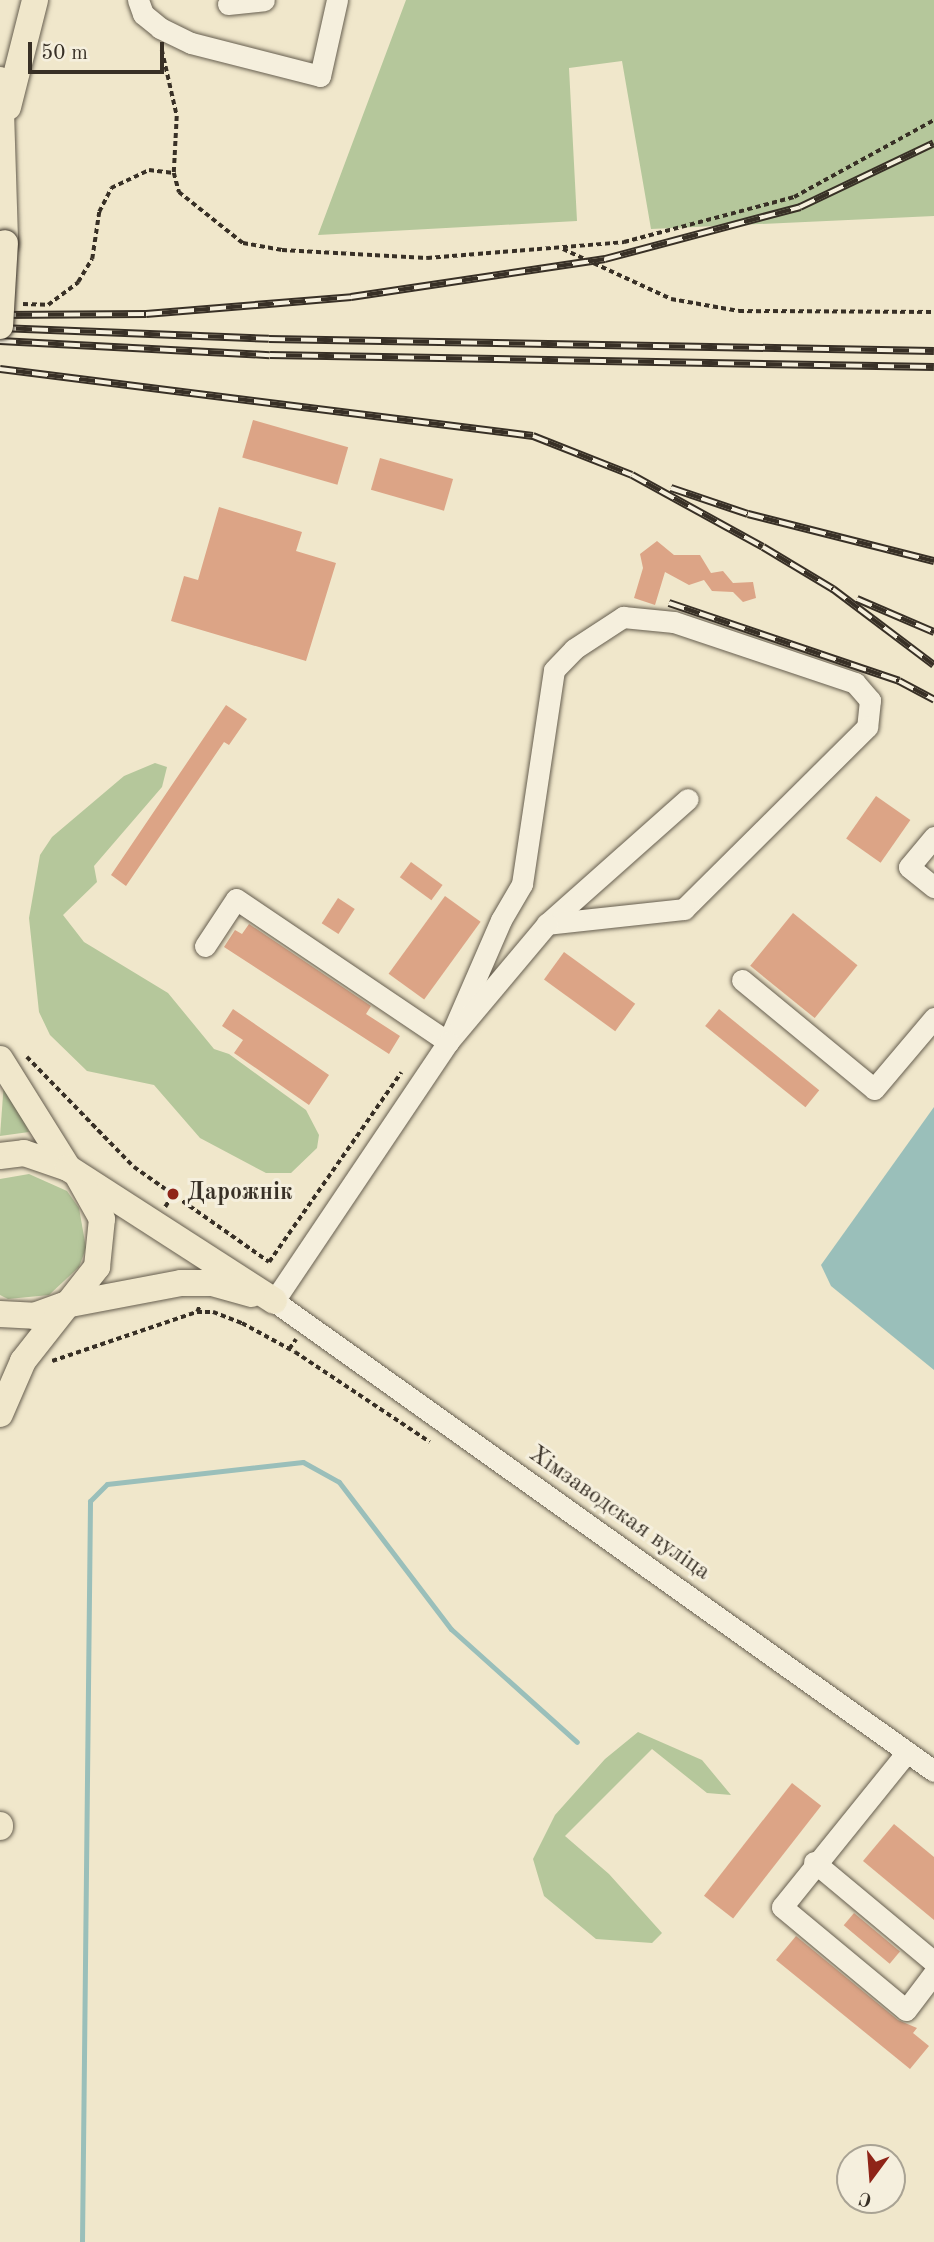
<!DOCTYPE html>
<html>
<head>
<meta charset="utf-8">
<style>
  body { margin:0 }
  #map { position:relative; width:934px; height:2242px; overflow:hidden; background:#f0e7cb; font-family:"Old Standard TT",serif }
  div>[style] { position:absolute }
  [style*='--x'] { left:calc(var(--x)*1px); top:calc(var(--y)*1px); width:calc(var(--w)*1px); rotate:calc(var(--a)*1deg) }
  .green>* { inset:0; background:#b5c79b }
  .water>* { inset:0; background:#9abfba }
  .stream>* { height:5px; margin:-2.5px; padding:0 2.5px; transform-origin:2.5px; border-radius:2.5px; background:#9abfba }
  .building>* { inset:0; background:#dca486; transform-origin:0 0 }
  .path>* { height:3.5px; margin-top:-1.75px; transform-origin:0; background:repeating-linear-gradient(90deg,#383026 0 5px,transparent 0 8.5px) }
  .roads { filter:drop-shadow(0 0 2px #665e4f) drop-shadow(0 0 2px #665e4f) }
  .minor>* { height:21px; margin:-10.5px; padding:0 10.5px; transform-origin:10.5px; border-radius:10.5px; background:#f5efdd }
  .major>* { height:26px; margin:-13px; padding:0 13px; transform-origin:13px; border-radius:13px; background:#f0e7cb }
  .rail>* { height:8px; margin-top:-4px; transform-origin:0; background:repeating-linear-gradient(90deg,#f5efdd 0 16px,#383026 0 32px); box-sizing:border-box; border-block:2px solid #383026 }
  .bridges { filter:drop-shadow(0 0 2px #383026) drop-shadow(0 0 2px #383026) }
  .major-bridge>* { height:26px; margin:-13px; padding:0 13px; transform-origin:13px; border-radius:13px; background:#f0e7cb }
  .dots>* { width:19px; height:19px; translate:-50% -50%; box-sizing:border-box; border:4px solid #f5efdd; border-radius:50% }
  span { translate:-50% -50%; white-space:nowrap; text-align:center; line-height:1.15; -webkit-text-stroke:6px #f5efdd; paint-order:stroke }
  .poi-label { font-size:24px; color:#383026; font-weight:700 }
  .left { translate:0 -50%; text-align:left }
  .street-label { font-size:24px; color:#383026 }
  .north { position:absolute; left:836px; top:2144px; width:70px; height:70px; box-sizing:border-box; background:#f5efdd; border:2px solid #a9a394; border-radius:50%; rotate:196deg; font-size:19px; font-weight:700; line-height:28px; text-align:center; color:#383026 }
  .north::after { content:''; display:block; margin:auto; width:24px; height:32px; background:#8f2418; clip-path:polygon(50% 0,100% 100%,50% 72%,0 100%) }
  .scale { position:absolute; left:28px; top:42px; width:136px; height:32px; box-sizing:border-box; border:4px solid #383026; border-top:0; padding-left:9px; font-size:21px; line-height:24px; white-space:nowrap; color:#383026; -webkit-text-stroke:5px #f5efdd; paint-order:stroke }
</style>
</head>
<body>
<div id="map">
  <div class="green">
    <i style="clip-path:polygon(406px 0,934px 0,934px 216px,651px 229px,622px 61px,569px 68px,577px 221px,318px 235px)"></i>
    <i style="clip-path:polygon(155px 763px,167px 767px,162px 787px,94px 866px,97px 882px,63px 915px,84px 942px,168px 993px,214px 1049px,229px 1054px,306px 1110px,319px 1135px,317px 1148px,291px 1173px,266px 1173px,200px 1138px,154px 1085px,87px 1071px,50px 1035px,39px 1012px,29px 918px,40px 855px,52px 837px,124px 776px)"></i>
    <i style="clip-path:polygon(4px 1082px,29px 1132px,0 1136px)"></i>
    <i style="clip-path:polygon(29px 1174px,67px 1191px,79px 1208px,86px 1248px,79px 1267px,49px 1295px,8px 1299px,0 1295px,0 1179px)"></i>
    <i style="clip-path:polygon(638px 1732px,702px 1760px,731px 1795px,707px 1793px,652px 1749px,565px 1836px,609px 1874px,662px 1933px,652px 1943px,596px 1939px,544px 1896px,533px 1859px,555px 1815px,605px 1759px)"></i>
  </div>
  <div class="water">
    <i style="clip-path:polygon(934px 1107px,934px 1370px,831px 1286px,821px 1265px)"></i>
  </div>
  <div class="stream">
    <i style="--x:82;--y:2242;--w:741;--a:-89.38"></i>
    <i style="--x:90;--y:1501;--w:24;--a:-45"></i>
    <i style="--x:107;--y:1484;--w:197;--a:-6.4"></i>
    <i style="--x:303;--y:1462;--w:41;--a:29.1"></i>
    <i style="--x:339;--y:1482;--w:185;--a:52.7"></i>
    <i style="--x:451;--y:1629;--w:169;--a:41.9"></i>
  </div>
  <div class="building">
    <i style="left:253px;top:420px;width:99px;height:39px;rotate:16deg"></i>
    <i style="left:380px;top:458px;width:76px;height:33px;rotate:16deg"></i>
    <i style="clip-path:polygon(219px 507px,302px 532px,296px 551px,336px 563px,306px 661px,171px 621px,184px 576px,198px 580px)"></i>
    <i style="clip-path:polygon(657px 541px,674px 555px,700px 555px,711px 573px,723px 571px,733px 583px,753px 582px,756px 598px,743px 602px,733px 592px,712px 591px,704px 580px,689px 585px,665px 572px,655px 605px,634px 598px,643px 568px,640px 554px)"></i>
    <i style="clip-path:polygon(226px 705px,247px 719px,229px 745px,224px 742px,126px 886px,111px 875px)"></i>
    <i style="left:876px;top:796px;width:42px;height:52px;rotate:35deg"></i>
    <i style="left:411px;top:862px;width:39px;height:19px;rotate:36deg"></i>
    <i style="left:445px;top:896px;width:44px;height:96px;rotate:36deg"></i>
    <i style="left:338px;top:898px;width:20px;height:30px;rotate:33deg"></i>
    <i style="left:793px;top:913px;width:83px;height:68px;rotate:39deg"></i>
    <i style="clip-path:polygon(249px 924px,371px 1006px,366px 1014px,400px 1036px,389px 1054px,224px 947px,235px 930px,242px 934px)"></i>
    <i style="left:564px;top:952px;width:88px;height:34px;rotate:36deg"></i>
    <i style="clip-path:polygon(233px 1009px,329px 1075px,309px 1105px,234px 1053px,243px 1040px,222px 1026px)"></i>
    <i style="left:719px;top:1009px;width:129px;height:22px;rotate:39deg"></i>
    <i style="left:792px;top:1783px;width:37px;height:143px;rotate:38deg"></i>
    <i style="clip-path:polygon(894px 1824px,934px 1857px,934px 1920px,863px 1861px)"></i>
    <i style="left:854px;top:1913px;width:60px;height:16px;rotate:40deg"></i>
    <i style="clip-path:polygon(796px 1936px,898px 2020px,917px 2028px,913px 2033px,929px 2046px,910px 2069px,776px 1960px)"></i>
  </div>
  <div class="path">
    <i style="--x:162;--y:50;--w:68;--a:77.2"></i>
    <i style="--x:177;--y:116;--w:57;--a:93"></i>
    <i style="--x:174;--y:173;--w:20;--a:75"></i>
    <i style="--x:179;--y:192;--w:82;--a:38.6"></i>
    <i style="--x:243;--y:243;--w:40;--a:10"></i>
    <i style="--x:282;--y:250;--w:145;--a:3.2"></i>
    <i style="--x:427;--y:258;--w:198;--a:-4.6"></i>
    <i style="--x:624;--y:242;--w:176;--a:-14.8"></i>
    <i style="--x:794;--y:197;--w:160;--a:-28.8"></i>
    <i style="--x:563;--y:249;--w:119;--a:24.8"></i>
    <i style="--x:671;--y:299;--w:69;--a:10"></i>
    <i style="--x:739;--y:311;--w:195;--a:0.3"></i>
    <i style="--x:23;--y:304;--w:25;--a:2"></i>
    <i style="--x:48;--y:305;--w:38;--a:-37"></i>
    <i style="--x:78;--y:282;--w:27;--a:-59"></i>
    <i style="--x:92;--y:259;--w:48;--a:-81.5"></i>
    <i style="--x:99;--y:212;--w:27;--a:-63"></i>
    <i style="--x:111;--y:188;--w:42;--a:-25.3"></i>
    <i style="--x:149;--y:170;--w:25;--a:7"></i>
    <i style="--x:27;--y:1057;--w:153;--a:45.8"></i>
    <i style="--x:134;--y:1167;--w:165;--a:35.1"></i>
    <i style="--x:269;--y:1262;--w:231;--a:-55.1"></i>
    <i style="--x:165;--y:1207;--w:15;--a:-58"></i>
    <i style="--x:197;--y:1312;--w:16;--a:0"></i>
    <i style="--x:213;--y:1312;--w:31;--a:21"></i>
    <i style="--x:242;--y:1323;--w:60;--a:28.7"></i>
    <i style="--x:295;--y:1352;--w:162;--a:33.7"></i>
    <i style="--x:289;--y:1349;--w:12;--a:-55"></i>
    <i style="--x:52;--y:1361;--w:153;--a:-18.7"></i>
    <i style="--x:197;--y:1312;--w:8;--a:-67"></i>
  </div>
  <div class="roads">
    <div class="minor">
      <i style="--x:138;--y:0;--w:15;--a:70"></i>
      <i style="--x:143;--y:14;--w:22;--a:39"></i>
      <i style="--x:160;--y:28;--w:34;--a:26"></i>
      <i style="--x:191;--y:43;--w:133;--a:14.3"></i>
      <i style="--x:320;--y:76;--w:78;--a:-77.4"></i>
      <i style="--x:228;--y:4;--w:36;--a:-6"></i>
      <i style="--x:934;--y:837;--w:39;--a:130"></i>
      <i style="--x:909;--y:867;--w:32;--a:39"></i>
      <i style="--x:547;--y:924;--w:188;--a:-41.6"></i>
      <i style="--x:205;--y:946;--w:56;--a:-56.6"></i>
      <i style="--x:236;--y:899;--w:256;--a:34"></i>
      <i style="--x:448;--y:1042;--w:133;--a:-66.5"></i>
      <i style="--x:501;--y:920;--w:42;--a:-59.7"></i>
      <i style="--x:522;--y:884;--w:216;--a:-81.5"></i>
      <i style="--x:554;--y:670;--w:29;--a:-46"></i>
      <i style="--x:574;--y:649;--w:59;--a:-33.1"></i>
      <i style="--x:623;--y:617;--w:51;--a:5.6"></i>
      <i style="--x:674;--y:622;--w:191;--a:18.6"></i>
      <i style="--x:855;--y:683;--w:23;--a:49"></i>
      <i style="--x:870;--y:700;--w:27;--a:96"></i>
      <i style="--x:867;--y:727;--w:258;--a:135.2"></i>
      <i style="--x:684;--y:909;--w:138;--a:173.8"></i>
      <i style="--x:547;--y:924;--w:154;--a:130"></i>
      <i style="--x:448;--y:1042;--w:312;--a:123.9"></i>
      <i style="--x:274;--y:1301;--w:810;--a:35.46"></i>
      <i style="--x:742;--y:980;--w:171;--a:39.5"></i>
      <i style="--x:874;--y:1089;--w:93;--a:-49.8"></i>
      <i style="--x:907;--y:1752;--w:199;--a:128.9"></i>
      <i style="--x:782;--y:1907;--w:161;--a:39.7"></i>
      <i style="--x:906;--y:2010;--w:46;--a:-52.9"></i>
      <i style="--x:814;--y:1862;--w:156;--a:39.8"></i>
    </div>
    <div class="major">
      <i style="--x:0;--y:80;--w:163;--a:88.2"></i>
      <i style="--x:8;--y:107;--w:110;--a:-75.8"></i>
      <i style="--x:0;--y:1059;--w:128;--a:58"></i>
      <i style="--x:0;--y:1156;--w:24;--a:-7"></i>
      <i style="--x:24;--y:1153;--w:46;--a:18.8"></i>
      <i style="--x:68;--y:1168;--w:245;--a:32.8"></i>
      <i style="--x:0;--y:1314;--w:34;--a:3"></i>
      <i style="--x:34;--y:1316;--w:33;--a:-20"></i>
      <i style="--x:65;--y:1305;--w:118;--a:-10.7"></i>
      <i style="--x:181;--y:1283;--w:31;--a:0"></i>
      <i style="--x:212;--y:1283;--w:41;--a:15.4"></i>
      <i style="--x:0;--y:1414;--w:58;--a:-66.5"></i>
      <i style="--x:23;--y:1361;--w:120;--a:-51.8"></i>
      <i style="--x:97;--y:1267;--w:48;--a:-84.1"></i>
      <i style="--x:102;--y:1219;--w:47;--a:-119.3"></i>
      <i style="--x:0;--y:1825;--w:2;--a:90"></i>
    </div>
  </div>
  <div class="rail">
    <i style="--x:0;--y:315;--w:146;--a:-0.4"></i>
    <i style="--x:146;--y:314;--w:206;--a:-4.7"></i>
    <i style="--x:351;--y:297;--w:257;--a:-8.5"></i>
    <i style="--x:605;--y:259;--w:202;--a:-14.9"></i>
    <i style="--x:800;--y:207;--w:148;--a:-25.5"></i>
    <i style="--x:0;--y:328;--w:269;--a:2.3"></i>
    <i style="--x:269;--y:339;--w:665;--a:1.03"></i>
    <i style="--x:0;--y:341;--w:270;--a:3"></i>
    <i style="--x:270;--y:355;--w:664;--a:1.04"></i>
    <i style="--x:0;--y:369;--w:537;--a:7.16"></i>
    <i style="--x:533;--y:436;--w:106;--a:21.5"></i>
    <i style="--x:632;--y:475;--w:149;--a:28.8"></i>
    <i style="--x:763;--y:547;--w:82;--a:31"></i>
    <i style="--x:833;--y:589;--w:126;--a:37"></i>
    <i style="--x:671;--y:488;--w:81;--a:18.7"></i>
    <i style="--x:748;--y:514;--w:192;--a:14.2"></i>
    <i style="--x:857;--y:599;--w:84;--a:23.2"></i>
    <i style="--x:669;--y:603;--w:243;--a:18.7"></i>
    <i style="--x:899;--y:681;--w:40;--a:28"></i>
  </div>
  <div class="bridges">
    <div class="major-bridge">
      <i style="--x:0;--y:326;--w:83;--a:-86.6"></i>
    </div>
  </div>
  <div class="dots">
    <i style="left:173px;top:1194px;background:#8f2418"></i>
  </div>
  <div class="poi-label">
    <span class="left" style="left:187px;top:1194px">Дарожнік</span>
  </div>
  <div class="street-label">
    <span style="left:619px;top:1514px;rotate:35deg">Хімзаводская вуліца</span>
  </div>
  <div class="north">С</div>
  <div class="scale">50 m</div>
</div>
</body>
</html>
